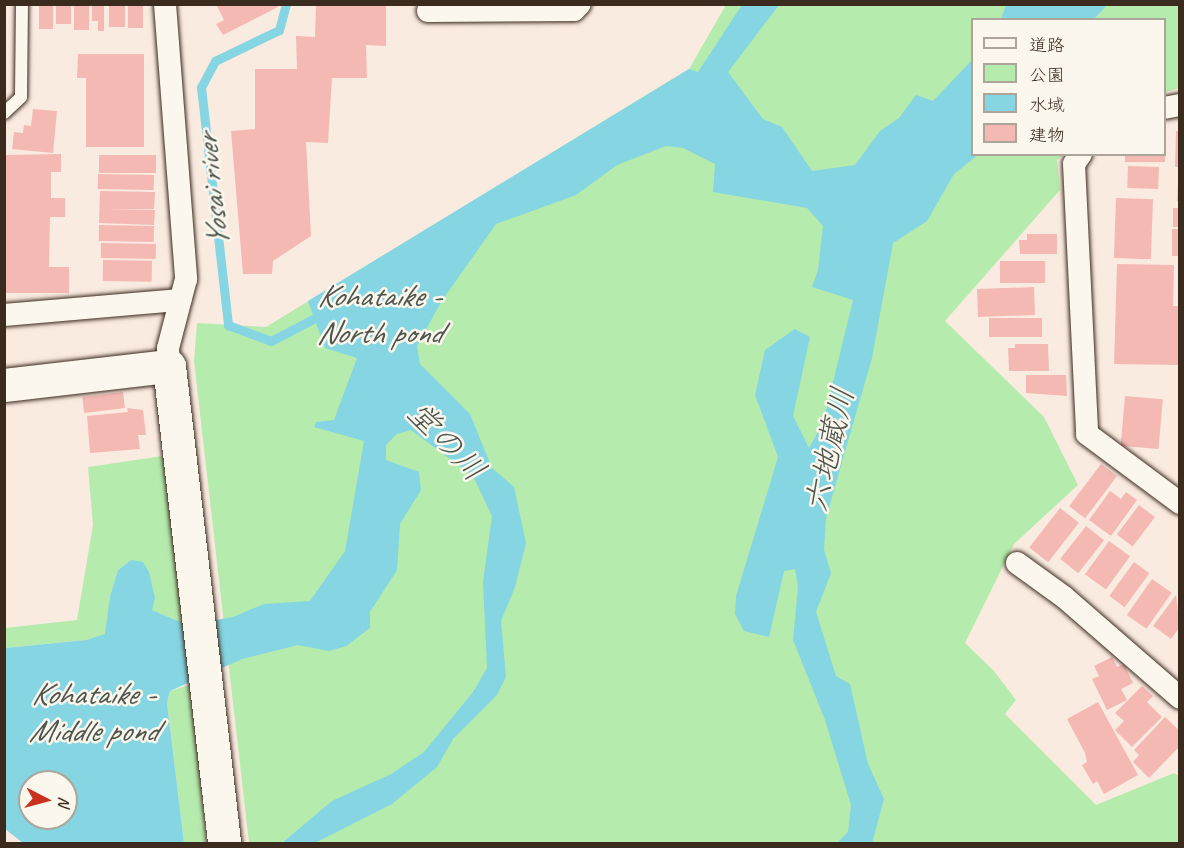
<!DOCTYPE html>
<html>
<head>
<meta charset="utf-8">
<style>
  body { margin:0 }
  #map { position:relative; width:1184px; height:848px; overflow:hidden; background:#faebe1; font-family:Caveat,"Klee One",sans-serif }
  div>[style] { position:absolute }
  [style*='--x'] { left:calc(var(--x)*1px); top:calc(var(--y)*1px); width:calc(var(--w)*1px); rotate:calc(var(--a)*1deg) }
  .green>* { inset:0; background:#b5ebad }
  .water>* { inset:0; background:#85d5e2 }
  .stream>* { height:9px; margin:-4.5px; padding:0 4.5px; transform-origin:4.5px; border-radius:4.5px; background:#85d5e2 }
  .building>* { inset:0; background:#f5b9b4; transform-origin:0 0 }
  .roads { filter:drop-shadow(0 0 2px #3b2a1e) drop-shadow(0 0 2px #3b2a1e) }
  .lane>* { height:12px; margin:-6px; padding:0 6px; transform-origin:6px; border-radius:6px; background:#fbf7ec }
  .street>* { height:22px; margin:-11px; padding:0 11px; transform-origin:11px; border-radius:11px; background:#fbf7ec }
  .secondary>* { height:33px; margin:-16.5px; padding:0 16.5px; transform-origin:16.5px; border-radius:16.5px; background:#fbf7ec }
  span { translate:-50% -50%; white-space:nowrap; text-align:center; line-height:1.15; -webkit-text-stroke:5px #fbf7ec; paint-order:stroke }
  .water-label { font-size:32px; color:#4e554f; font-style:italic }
  .frame { position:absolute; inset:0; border:6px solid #3b2a1e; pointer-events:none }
  .legend { position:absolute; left:971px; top:18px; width:195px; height:138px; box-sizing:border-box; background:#fbf7ec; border:2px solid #aea59a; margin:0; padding:8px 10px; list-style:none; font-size:18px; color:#3b2a1e }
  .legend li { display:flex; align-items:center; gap:12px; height:30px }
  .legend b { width:30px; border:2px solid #aea59a }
  .north { position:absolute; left:18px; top:770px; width:60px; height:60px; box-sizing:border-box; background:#fbf7ec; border:2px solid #aea59a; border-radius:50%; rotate:96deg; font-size:16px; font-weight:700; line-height:24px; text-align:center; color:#3b2a1e }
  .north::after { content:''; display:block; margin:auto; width:21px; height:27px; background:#c8321e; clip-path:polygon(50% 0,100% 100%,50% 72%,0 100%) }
</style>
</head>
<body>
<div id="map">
  <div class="green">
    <i style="clip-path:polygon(726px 5px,1179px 5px,1179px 88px,1165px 92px,1164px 20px,972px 20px,972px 154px,1063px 155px,1057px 160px,1060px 190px,945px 321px,1044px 417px,1078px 485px,1014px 544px,965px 643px,994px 671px,1016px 700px,1005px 714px,1096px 805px,1174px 773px,1179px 776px,1179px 843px,249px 843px,194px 361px,197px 323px,266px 327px,689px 69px)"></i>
    <i style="clip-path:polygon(163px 456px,187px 625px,152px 610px,131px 560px,118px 570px,110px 596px,106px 634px,86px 640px,5px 648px,5px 628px,77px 620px,93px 525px,88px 467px)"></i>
    <i style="clip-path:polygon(192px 684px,206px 843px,184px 843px,167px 703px,170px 691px)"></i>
  </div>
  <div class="water">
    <i style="clip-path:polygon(evenodd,742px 5px,779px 5px,728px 72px,763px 119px,782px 127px,812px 171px,855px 165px,880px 131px,899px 118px,916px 95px,933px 101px,972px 60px,972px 154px,978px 155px,954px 174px,927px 221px,893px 243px,872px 358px,826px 518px,824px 550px,831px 573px,816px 612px,836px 676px,850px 684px,868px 764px,884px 799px,872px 843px,837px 843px,848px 832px,851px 805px,825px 720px,793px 640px,798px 587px,795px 569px,784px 571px,769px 637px,744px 631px,735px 614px,736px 596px,778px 457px,755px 395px,765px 350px,795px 329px,810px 337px,793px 416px,809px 448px,823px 423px,853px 300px,812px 287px,818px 270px,823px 226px,807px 208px,713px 192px,715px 164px,683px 148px,666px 146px,617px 165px,576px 195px,496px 224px,441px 302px,417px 346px,420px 364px,470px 414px,492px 468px,514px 487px,526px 543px,515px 587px,501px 621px,506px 677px,497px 695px,453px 739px,437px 767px,392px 804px,315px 843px,282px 843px,332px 801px,391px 774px,424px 752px,473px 692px,487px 668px,483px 582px,492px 516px,473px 476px,411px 430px,397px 434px,386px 445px,386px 460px,419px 472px,421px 490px,400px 524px,397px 570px,370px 612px,370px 628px,346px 646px,329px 651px,298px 645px,242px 659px,170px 691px,167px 703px,184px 843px,23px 843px,5px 829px,5px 648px,86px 640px,105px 634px,110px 596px,118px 570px,131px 560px,143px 562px,149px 572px,155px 598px,152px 610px,187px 625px,233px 617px,264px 604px,310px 601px,345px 551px,364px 441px,314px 427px,316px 422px,334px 420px,357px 358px,325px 348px,308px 301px,689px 69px,698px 72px,742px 5px,30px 782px,66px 782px,66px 818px,30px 818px,30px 782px)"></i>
    <i style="clip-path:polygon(1006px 5px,1006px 4px,1107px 5px,1094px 19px,1001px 19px)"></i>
  </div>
  <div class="stream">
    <i style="--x:286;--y:4;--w:27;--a:105"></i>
    <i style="--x:279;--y:30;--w:71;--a:154.2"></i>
    <i style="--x:215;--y:61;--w:30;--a:118"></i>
    <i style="--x:201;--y:87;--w:240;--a:83.5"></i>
    <i style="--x:228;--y:325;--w:46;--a:20.4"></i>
    <i style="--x:271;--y:341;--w:50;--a:-27.6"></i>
  </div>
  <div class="building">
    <i style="left:39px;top:4px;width:14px;height:25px"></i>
    <i style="left:56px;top:4px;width:15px;height:20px"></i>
    <i style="left:74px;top:4px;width:15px;height:26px"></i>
    <i style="clip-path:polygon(92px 4px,104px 4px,104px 31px,98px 31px,98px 21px,92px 21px)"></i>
    <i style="left:109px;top:4px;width:16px;height:23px"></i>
    <i style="left:128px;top:4px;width:15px;height:24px"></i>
    <i style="clip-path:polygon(216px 4px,277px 4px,278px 7px,223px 35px,216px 24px,224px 20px)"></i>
    <i style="clip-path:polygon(316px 4px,386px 4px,386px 46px,366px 45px,367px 78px,332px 78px,328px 143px,306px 142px,311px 236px,273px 261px,272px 274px,243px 274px,231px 131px,255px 129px,255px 69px,297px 69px,296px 36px,315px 37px)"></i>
    <i style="clip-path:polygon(78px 54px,144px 54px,144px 147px,86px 147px,86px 78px,77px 78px)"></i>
    <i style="clip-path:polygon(33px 109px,57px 111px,53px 153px,12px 149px,14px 132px,23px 133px,24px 125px,31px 126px)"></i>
    <i style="clip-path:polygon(1176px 131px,1180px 131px,1180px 167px,1175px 167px)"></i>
    <i style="clip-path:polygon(61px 154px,61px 172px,51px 172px,51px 198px,65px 198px,65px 217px,50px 217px,49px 267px,69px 267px,69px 293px,4px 293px,4px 155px)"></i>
    <i style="left:1125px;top:154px;width:40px;height:8px"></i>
    <i style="left:99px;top:155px;width:57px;height:18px"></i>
    <i style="left:1128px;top:166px;width:31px;height:22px;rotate:2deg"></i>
    <i style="left:98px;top:174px;width:56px;height:15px;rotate:1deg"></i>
    <i style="clip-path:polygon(1178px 181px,1180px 181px,1180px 202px,1177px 201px)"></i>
    <i style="clip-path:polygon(100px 191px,155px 192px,154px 209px,107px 209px,155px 210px,154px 225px,99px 223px)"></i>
    <i style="left:1116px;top:198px;width:37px;height:60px;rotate:2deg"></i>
    <i style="left:1173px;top:208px;width:7px;height:19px"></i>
    <i style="left:99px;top:225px;width:55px;height:16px;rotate:1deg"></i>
    <i style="left:1172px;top:229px;width:8px;height:27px"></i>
    <i style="clip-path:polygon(1027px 234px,1057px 234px,1057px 254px,1020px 254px,1019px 240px,1027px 240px)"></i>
    <i style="left:101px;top:243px;width:55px;height:15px;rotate:1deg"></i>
    <i style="left:103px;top:260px;width:49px;height:21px;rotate:1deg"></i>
    <i style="left:1045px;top:261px;width:22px;height:45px;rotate:90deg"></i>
    <i style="clip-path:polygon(1117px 264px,1174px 265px,1173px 306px,1180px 306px,1180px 365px,1114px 364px)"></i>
    <i style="left:1034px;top:287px;width:28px;height:57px;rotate:88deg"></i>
    <i style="left:1042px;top:318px;width:19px;height:53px;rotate:90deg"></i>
    <i style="clip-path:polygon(1015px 344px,1048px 344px,1049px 371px,1009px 371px,1008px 348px,1015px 348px)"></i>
    <i style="clip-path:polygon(1026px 375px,1066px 375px,1067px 396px,1026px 393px)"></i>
    <i style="left:123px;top:392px;width:16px;height:41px;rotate:83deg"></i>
    <i style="left:1125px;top:396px;width:38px;height:50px;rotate:5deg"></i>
    <i style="clip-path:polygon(127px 408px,143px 410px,146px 435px,138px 435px,140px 449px,90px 453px,87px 416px,128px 412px)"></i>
    <i style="left:1101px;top:464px;width:20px;height:53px;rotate:37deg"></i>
    <i style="clip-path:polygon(1110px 491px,1121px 499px,1126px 492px,1137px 500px,1111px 536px,1089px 520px)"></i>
    <i style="left:1139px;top:505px;width:20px;height:37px;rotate:37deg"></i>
    <i style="left:1060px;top:508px;width:24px;height:50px;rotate:38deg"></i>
    <i style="left:1086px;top:526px;width:23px;height:42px;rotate:38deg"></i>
    <i style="left:1109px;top:541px;width:26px;height:41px;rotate:36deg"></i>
    <i style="left:1134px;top:562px;width:19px;height:42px;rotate:36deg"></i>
    <i style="left:1152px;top:579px;width:24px;height:44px;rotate:35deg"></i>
    <i style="clip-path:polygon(1176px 595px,1180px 627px,1171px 639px,1153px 626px)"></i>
    <i style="clip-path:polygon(1112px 657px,1117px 667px,1124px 664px,1133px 683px,1121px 689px,1127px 700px,1107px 710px,1092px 679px,1099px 676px,1094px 666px)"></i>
    <i style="clip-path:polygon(1142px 686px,1153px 696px,1147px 702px,1162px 717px,1132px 747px,1115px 730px,1124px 721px,1115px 713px)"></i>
    <i style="clip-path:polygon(1098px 702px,1138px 775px,1104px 794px,1097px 781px,1093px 784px,1082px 765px,1087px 762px,1085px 753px,1067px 719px)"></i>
    <i style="clip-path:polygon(1165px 717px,1180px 731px,1180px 746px,1149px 778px,1133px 762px,1139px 755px,1134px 750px)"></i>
  </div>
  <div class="roads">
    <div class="lane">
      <i style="--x:4;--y:113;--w:23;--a:-43"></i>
      <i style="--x:21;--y:97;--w:93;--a:-89.4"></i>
    </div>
    <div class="street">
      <i style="--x:165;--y:4;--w:276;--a:85.6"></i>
      <i style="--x:186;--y:279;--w:71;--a:104.6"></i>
      <i style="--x:168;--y:348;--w:18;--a:87"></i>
      <i style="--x:428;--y:11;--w:146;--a:-0.4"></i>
      <i style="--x:574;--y:10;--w:8;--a:-45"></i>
      <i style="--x:1164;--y:108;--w:16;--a:-11"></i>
      <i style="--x:1081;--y:154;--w:12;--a:125"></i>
      <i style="--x:1074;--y:164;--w:270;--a:87.2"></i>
      <i style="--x:1087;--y:434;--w:116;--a:36.6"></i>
      <i style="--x:4;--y:315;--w:177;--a:-4.9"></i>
      <i style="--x:1017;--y:563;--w:58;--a:35.9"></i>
      <i style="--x:1064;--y:597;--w:154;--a:41"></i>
    </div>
    <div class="secondary">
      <i style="--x:4;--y:385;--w:166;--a:-6.6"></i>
      <i style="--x:169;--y:366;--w:481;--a:83.4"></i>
    </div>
  </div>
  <div class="water-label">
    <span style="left:213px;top:191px;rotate:-96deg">Yosai river</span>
    <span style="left:379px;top:315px">Kohataike -<br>North pond</span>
    <span style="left:446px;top:442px;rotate:46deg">堂の川</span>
    <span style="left:830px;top:450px;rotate:-77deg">六地蔵川</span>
    <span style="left:93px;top:713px">Kohataike -<br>Middle pond</span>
  </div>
  <div class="frame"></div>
  <ul class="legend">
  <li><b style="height:8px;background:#fbf7ec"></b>道路</li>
  <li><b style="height:16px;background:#b5ebad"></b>公園</li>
  <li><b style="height:16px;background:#85d5e2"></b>水域</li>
  <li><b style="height:16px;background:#f5b9b4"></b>建物</li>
  </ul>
  <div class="north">N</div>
</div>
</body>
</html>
